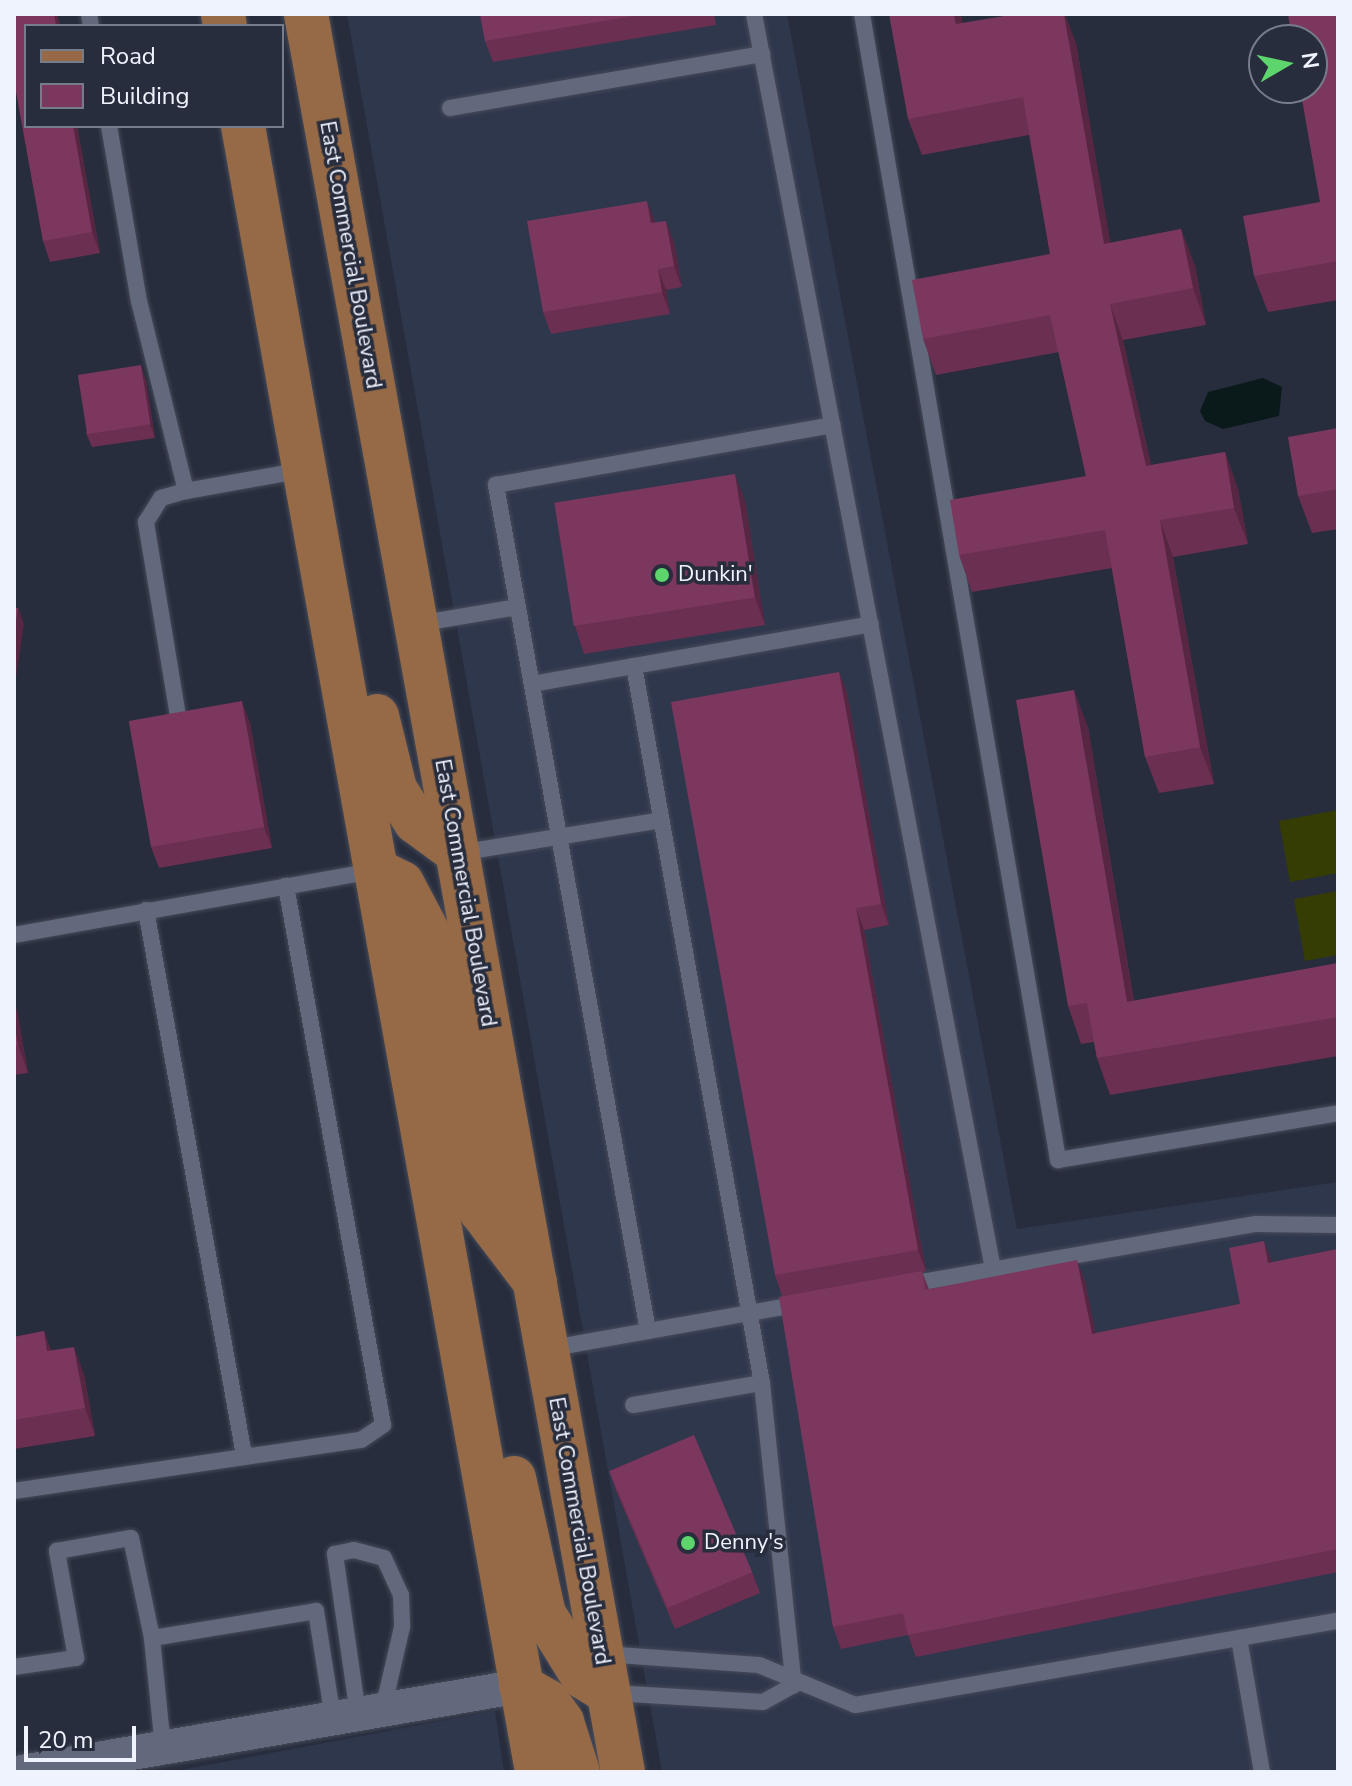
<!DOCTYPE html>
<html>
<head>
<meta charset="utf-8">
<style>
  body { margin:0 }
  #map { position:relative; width:1352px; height:1786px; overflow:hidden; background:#272d3d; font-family:"Nunito Sans",sans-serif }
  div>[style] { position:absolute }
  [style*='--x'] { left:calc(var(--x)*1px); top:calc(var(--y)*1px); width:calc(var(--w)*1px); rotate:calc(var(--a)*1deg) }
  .built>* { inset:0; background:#2f374d }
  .green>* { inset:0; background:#363d04 }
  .water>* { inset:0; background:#0a1a1b }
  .roads { filter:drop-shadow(0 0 2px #464a58) drop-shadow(0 0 2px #464a58) }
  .service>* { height:16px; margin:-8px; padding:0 8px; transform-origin:8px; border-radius:8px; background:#62697c }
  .minor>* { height:34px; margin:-17px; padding:0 17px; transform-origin:17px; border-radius:17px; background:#62697c }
  .primary>* { height:44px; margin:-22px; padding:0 22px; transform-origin:22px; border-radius:22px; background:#966a47 }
  .wall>* { inset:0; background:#6b2f51 }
  .shaded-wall>* { inset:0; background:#572642 }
  .building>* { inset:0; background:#7c375e; transform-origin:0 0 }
  .dots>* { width:22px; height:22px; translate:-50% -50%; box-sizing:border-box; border:4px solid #272d3d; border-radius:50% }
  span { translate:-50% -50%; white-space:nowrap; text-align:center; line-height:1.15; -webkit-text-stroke:7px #272d3d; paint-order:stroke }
  .street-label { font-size:22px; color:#eff3fe }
  .poi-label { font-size:22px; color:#eff3fe }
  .left { translate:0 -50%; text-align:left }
  .frame { position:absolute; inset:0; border:16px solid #eff3fe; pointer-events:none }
  .legend { position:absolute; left:24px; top:24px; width:260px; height:104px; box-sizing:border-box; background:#272d3d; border:2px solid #777c8a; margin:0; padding:10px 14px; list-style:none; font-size:24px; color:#eff3fe }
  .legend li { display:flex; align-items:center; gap:16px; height:40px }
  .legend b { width:40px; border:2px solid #777c8a }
  .north { position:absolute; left:1248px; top:24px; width:80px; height:80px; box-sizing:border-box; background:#272d3d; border:2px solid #777c8a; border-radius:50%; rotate:81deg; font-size:22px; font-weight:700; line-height:32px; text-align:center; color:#eff3fe }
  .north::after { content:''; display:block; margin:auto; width:28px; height:36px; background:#5dd56c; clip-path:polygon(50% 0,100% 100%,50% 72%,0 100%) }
  .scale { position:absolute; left:24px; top:1726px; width:112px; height:36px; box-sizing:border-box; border:4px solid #eff3fe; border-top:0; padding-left:10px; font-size:24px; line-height:28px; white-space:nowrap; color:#eff3fe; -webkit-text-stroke:6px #272d3d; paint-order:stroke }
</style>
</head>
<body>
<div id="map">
  <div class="built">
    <i style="clip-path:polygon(347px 14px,787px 14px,1017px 1229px,1338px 1182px,1338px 1772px,662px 1772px)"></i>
    <i style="clip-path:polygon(495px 1711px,504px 1772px,170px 1772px,494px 1711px)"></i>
  </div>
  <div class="green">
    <i style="clip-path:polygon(1338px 810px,1338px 873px,1290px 882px,1279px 821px)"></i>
    <i style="clip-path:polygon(1338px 891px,1338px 955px,1305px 961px,1294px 899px)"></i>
  </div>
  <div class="water">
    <i style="clip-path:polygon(1263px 378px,1282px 387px,1279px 416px,1223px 429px,1205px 421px,1200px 411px,1208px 392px)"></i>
  </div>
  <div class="roads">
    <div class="service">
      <i style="--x:89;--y:14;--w:12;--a:81"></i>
      <i style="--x:754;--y:14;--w:1278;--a:79.22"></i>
      <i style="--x:862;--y:14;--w:1163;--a:80.29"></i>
      <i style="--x:1058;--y:1160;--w:284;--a:-9.5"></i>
      <i style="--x:450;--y:108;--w:317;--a:-9.8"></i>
      <i style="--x:109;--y:126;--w:178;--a:80.3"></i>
      <i style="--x:139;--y:301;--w:196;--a:76.1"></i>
      <i style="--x:186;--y:491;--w:120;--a:-10.1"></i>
      <i style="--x:417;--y:624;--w:102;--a:-9.6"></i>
      <i style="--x:634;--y:666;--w:728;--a:79.88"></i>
      <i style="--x:762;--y:1383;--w:304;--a:84"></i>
      <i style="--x:532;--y:684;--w:344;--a:-10"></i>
      <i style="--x:178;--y:716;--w:197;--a:-99.4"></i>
      <i style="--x:146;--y:522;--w:28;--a:-58"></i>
      <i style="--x:161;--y:498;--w:26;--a:-16"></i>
      <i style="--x:458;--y:853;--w:206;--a:-9.2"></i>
      <i style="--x:146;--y:910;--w:554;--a:79.81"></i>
      <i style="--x:14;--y:935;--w:366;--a:-10.1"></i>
      <i style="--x:905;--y:1285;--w:356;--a:-9.9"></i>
      <i style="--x:1256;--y:1224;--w:82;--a:0.7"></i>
      <i style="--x:648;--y:1331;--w:860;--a:-100.19"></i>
      <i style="--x:496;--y:485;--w:342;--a:-10.1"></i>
      <i style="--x:547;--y:1349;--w:256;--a:-10.1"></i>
      <i style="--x:633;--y:1405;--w:131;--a:-9.7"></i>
      <i style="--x:14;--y:1491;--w:351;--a:-8.4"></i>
      <i style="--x:361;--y:1440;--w:27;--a:-34"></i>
      <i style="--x:383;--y:1425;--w:548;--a:-100.2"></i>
      <i style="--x:1239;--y:1638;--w:136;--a:80.3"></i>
      <i style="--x:604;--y:1654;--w:155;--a:4.1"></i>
      <i style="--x:759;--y:1665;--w:104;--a:22.6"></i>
      <i style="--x:855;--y:1705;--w:490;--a:-9.9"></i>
      <i style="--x:14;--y:1667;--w:63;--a:-8.3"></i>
      <i style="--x:76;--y:1658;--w:109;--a:-100.1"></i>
      <i style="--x:57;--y:1551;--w:75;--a:-10"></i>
      <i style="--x:131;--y:1538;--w:102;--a:78.1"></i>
      <i style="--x:613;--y:1693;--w:150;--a:3.4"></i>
      <i style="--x:763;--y:1702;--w:35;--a:-29"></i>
      <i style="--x:358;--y:1714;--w:162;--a:-98.2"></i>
      <i style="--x:335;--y:1554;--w:19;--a:-12"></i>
      <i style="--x:354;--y:1550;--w:31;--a:15"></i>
      <i style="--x:384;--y:1558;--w:41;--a:65.3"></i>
      <i style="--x:401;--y:1595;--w:32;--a:88"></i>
      <i style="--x:402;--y:1627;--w:84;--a:103"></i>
      <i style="--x:163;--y:1747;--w:110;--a:-95.8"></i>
      <i style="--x:152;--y:1638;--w:166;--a:-9.3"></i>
      <i style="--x:316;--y:1611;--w:108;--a:81"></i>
    </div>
    <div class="minor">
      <i style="--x:22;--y:1772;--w:506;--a:-9.78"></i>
    </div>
    <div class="primary">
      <i style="--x:223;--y:14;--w:12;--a:81"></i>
      <i style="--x:306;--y:14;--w:1786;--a:79.78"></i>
      <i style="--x:243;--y:126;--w:1672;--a:79.87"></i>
      <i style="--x:377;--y:716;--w:75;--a:76.1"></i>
      <i style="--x:395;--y:789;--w:39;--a:58"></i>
      <i style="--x:416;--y:822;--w:52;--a:36.4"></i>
      <i style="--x:376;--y:870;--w:29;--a:27"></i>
      <i style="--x:402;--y:883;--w:58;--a:62.1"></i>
      <i style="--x:429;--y:934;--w:282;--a:79.4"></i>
      <i style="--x:481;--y:1211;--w:89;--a:52.7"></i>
      <i style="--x:514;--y:1478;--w:139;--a:77.6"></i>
      <i style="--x:544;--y:1614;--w:74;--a:58.2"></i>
      <i style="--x:583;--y:1677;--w:29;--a:31"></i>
      <i style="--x:521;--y:1686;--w:30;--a:30"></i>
      <i style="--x:547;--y:1701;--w:26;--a:54"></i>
      <i style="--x:562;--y:1722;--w:52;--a:72.3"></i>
    </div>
  </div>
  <div class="wall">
    <i style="clip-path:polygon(14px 14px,57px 14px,60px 26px,26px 26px,26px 126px,77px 126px,100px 253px,50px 262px,43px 241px,14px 80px)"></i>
    <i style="clip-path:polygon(480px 14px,714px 14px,716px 25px,493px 62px,485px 41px)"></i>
    <i style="clip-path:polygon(1338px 14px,1338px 300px,1268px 312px,1254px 276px,1320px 202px)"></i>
    <i style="clip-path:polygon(963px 23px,1076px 43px,1110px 243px,1181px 229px,1195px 266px,1206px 325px,1123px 340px,1151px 465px,1225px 452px,1238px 489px,1248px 544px,1173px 557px,1214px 784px,1159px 793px,1145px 757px,1112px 568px,972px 592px,959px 555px,1086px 476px,1059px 352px,936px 375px,923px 339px,1050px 254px,1029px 135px,922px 155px,908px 119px)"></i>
    <i style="clip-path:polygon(655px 223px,674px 242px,682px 287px,666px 290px,670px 314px,551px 334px,543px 312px)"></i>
    <i style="clip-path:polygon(146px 380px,155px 438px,92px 447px,86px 433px)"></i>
    <i style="clip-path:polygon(1338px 428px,1338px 529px,1312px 533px,1298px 496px)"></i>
    <i style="clip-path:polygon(745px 501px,765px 625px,584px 654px,575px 626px)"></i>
    <i style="clip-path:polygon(839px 672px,847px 693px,889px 925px,864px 930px,926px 1271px,922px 1272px,929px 1289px,1085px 1281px,1095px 1333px,1240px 1304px,1272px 1262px,1338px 1249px,1338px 1572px,916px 1657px,908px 1635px,841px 1649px,833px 1627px,782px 1296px,775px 1275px)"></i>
    <i style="clip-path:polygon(250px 723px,272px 848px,159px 868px,151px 847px)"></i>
    <i style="clip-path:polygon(1088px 727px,1134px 1001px,1338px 963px,1338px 1056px,1110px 1095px,1097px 1058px,1094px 1042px,1081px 1044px,1068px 1006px)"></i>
    <i style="clip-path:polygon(14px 1002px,17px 1011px,28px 1073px,14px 1075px)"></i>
    <i style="clip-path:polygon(44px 1331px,51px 1351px,84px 1374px,95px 1436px,14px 1449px,14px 1337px)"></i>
    <i style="clip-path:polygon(609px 1471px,752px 1572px,760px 1593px,675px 1629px,617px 1493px)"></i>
  </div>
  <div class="shaded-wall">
    <i style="clip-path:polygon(54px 14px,57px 14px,60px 26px,56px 26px)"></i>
    <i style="clip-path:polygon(954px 14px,961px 14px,970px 61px,956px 24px)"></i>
    <i style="clip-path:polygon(1064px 14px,1065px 14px,1076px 43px,1117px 280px,1104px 244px)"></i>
    <i style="clip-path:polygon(73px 126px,77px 126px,100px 253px,92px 232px)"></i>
    <i style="clip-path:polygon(647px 201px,655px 222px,659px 244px,651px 223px)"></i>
    <i style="clip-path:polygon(666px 221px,674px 242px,682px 287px,674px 266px)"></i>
    <i style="clip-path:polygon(1181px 229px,1195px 266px,1206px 325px,1193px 288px)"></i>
    <i style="clip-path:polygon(658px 269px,666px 290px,670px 314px,662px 292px)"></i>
    <i style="clip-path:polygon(1110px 304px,1123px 340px,1159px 503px,1146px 466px)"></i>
    <i style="clip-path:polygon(141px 365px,146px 380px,155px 438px,150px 424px)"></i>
    <i style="clip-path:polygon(1225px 452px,1238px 489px,1248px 544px,1234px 508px)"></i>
    <i style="clip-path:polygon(735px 474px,745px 501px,765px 625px,755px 597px)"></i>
    <i style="clip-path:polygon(1160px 520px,1173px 557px,1214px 784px,1200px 747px)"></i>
    <i style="clip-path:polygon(18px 608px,24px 624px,14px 690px,14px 637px)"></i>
    <i style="clip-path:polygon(839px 672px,847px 693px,889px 925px,881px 904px)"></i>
    <i style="clip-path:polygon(1074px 690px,1088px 727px,1140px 1039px,1127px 1002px)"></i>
    <i style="clip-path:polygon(242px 701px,250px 723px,272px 848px,264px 827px)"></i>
    <i style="clip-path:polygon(856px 908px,864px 930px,926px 1271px,918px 1250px)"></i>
    <i style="clip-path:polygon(14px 1002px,17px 1011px,28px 1073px,18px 1045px,14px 1024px)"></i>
    <i style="clip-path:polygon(1264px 1241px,1272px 1262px,1268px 1263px)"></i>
    <i style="clip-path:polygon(1077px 1260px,1085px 1281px,1100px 1355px,1092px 1334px)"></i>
    <i style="clip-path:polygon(44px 1331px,54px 1359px,47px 1351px)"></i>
    <i style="clip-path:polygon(74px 1347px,84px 1374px,95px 1436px,85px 1408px)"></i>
  </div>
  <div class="building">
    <i style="clip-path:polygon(14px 14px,54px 14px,56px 26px,26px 26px,26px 126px,73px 126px,92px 232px,43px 241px,14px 80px)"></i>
    <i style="clip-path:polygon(480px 14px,645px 14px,485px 41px)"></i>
    <i style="clip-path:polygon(889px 14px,954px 14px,956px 24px,1016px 14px,1064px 14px,1104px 244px,1181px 229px,1193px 288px,1110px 304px,1146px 466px,1225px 452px,1234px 508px,1160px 520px,1200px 747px,1145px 757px,1105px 530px,959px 555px,950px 500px,1086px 476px,1050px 315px,923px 339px,912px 280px,1050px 254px,1023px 97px,908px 119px)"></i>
    <i style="clip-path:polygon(1288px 14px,1338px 14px,1338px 261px,1254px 276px,1243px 216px,1320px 202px,1300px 88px,1312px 88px,1312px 40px,1292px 40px)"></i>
    <i style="clip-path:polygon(647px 201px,651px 223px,666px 221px,674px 266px,658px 269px,662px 292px,543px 312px,527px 221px)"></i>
    <i style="left:141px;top:365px;width:60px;height:64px;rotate:81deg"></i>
    <i style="clip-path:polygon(1338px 428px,1338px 489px,1298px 496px,1288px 437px)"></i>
    <i style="left:735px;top:474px;width:125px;height:183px;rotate:81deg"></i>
    <i style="clip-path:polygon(14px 608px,18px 608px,14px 637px)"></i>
    <i style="clip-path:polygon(839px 672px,881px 904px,856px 908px,918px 1250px,775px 1275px,671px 702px)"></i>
    <i style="clip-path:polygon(1074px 690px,1127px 1002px,1338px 963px,1338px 1017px,1097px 1058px,1087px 1003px,1068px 1006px,1016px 700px)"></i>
    <i style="left:242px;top:701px;width:128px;height:115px;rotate:80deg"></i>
    <i style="clip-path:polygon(14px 1024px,18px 1045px,14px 1046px)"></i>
    <i style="clip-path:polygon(1264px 1241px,1268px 1263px,1338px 1249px,1338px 1549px,908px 1635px,903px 1613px,833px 1627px,779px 1297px,922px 1271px,925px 1290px,1077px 1260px,1092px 1334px,1240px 1304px,1229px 1248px)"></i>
    <i style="clip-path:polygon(44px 1331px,47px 1351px,74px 1347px,85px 1408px,14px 1420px,14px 1337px)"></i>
    <i style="left:694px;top:1435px;width:149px;height:92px;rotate:67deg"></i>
  </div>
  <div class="dots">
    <i style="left:662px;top:575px;background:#5dd56c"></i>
    <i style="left:688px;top:1543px;background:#5dd56c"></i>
  </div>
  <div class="street-label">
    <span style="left:350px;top:255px;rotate:80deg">East Commercial Boulevard</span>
    <span style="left:465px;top:893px;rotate:80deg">East Commercial Boulevard</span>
    <span style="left:579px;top:1531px;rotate:80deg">East Commercial Boulevard</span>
  </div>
  <div class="poi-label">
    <span class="left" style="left:678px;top:575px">Dunkin'</span>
    <span class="left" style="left:704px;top:1543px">Denny's</span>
  </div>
  <div class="frame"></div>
  <ul class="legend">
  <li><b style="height:10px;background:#966a47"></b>Road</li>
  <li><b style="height:22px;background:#7c375e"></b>Building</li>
  </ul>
  <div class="north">N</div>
  <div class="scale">20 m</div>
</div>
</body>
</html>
